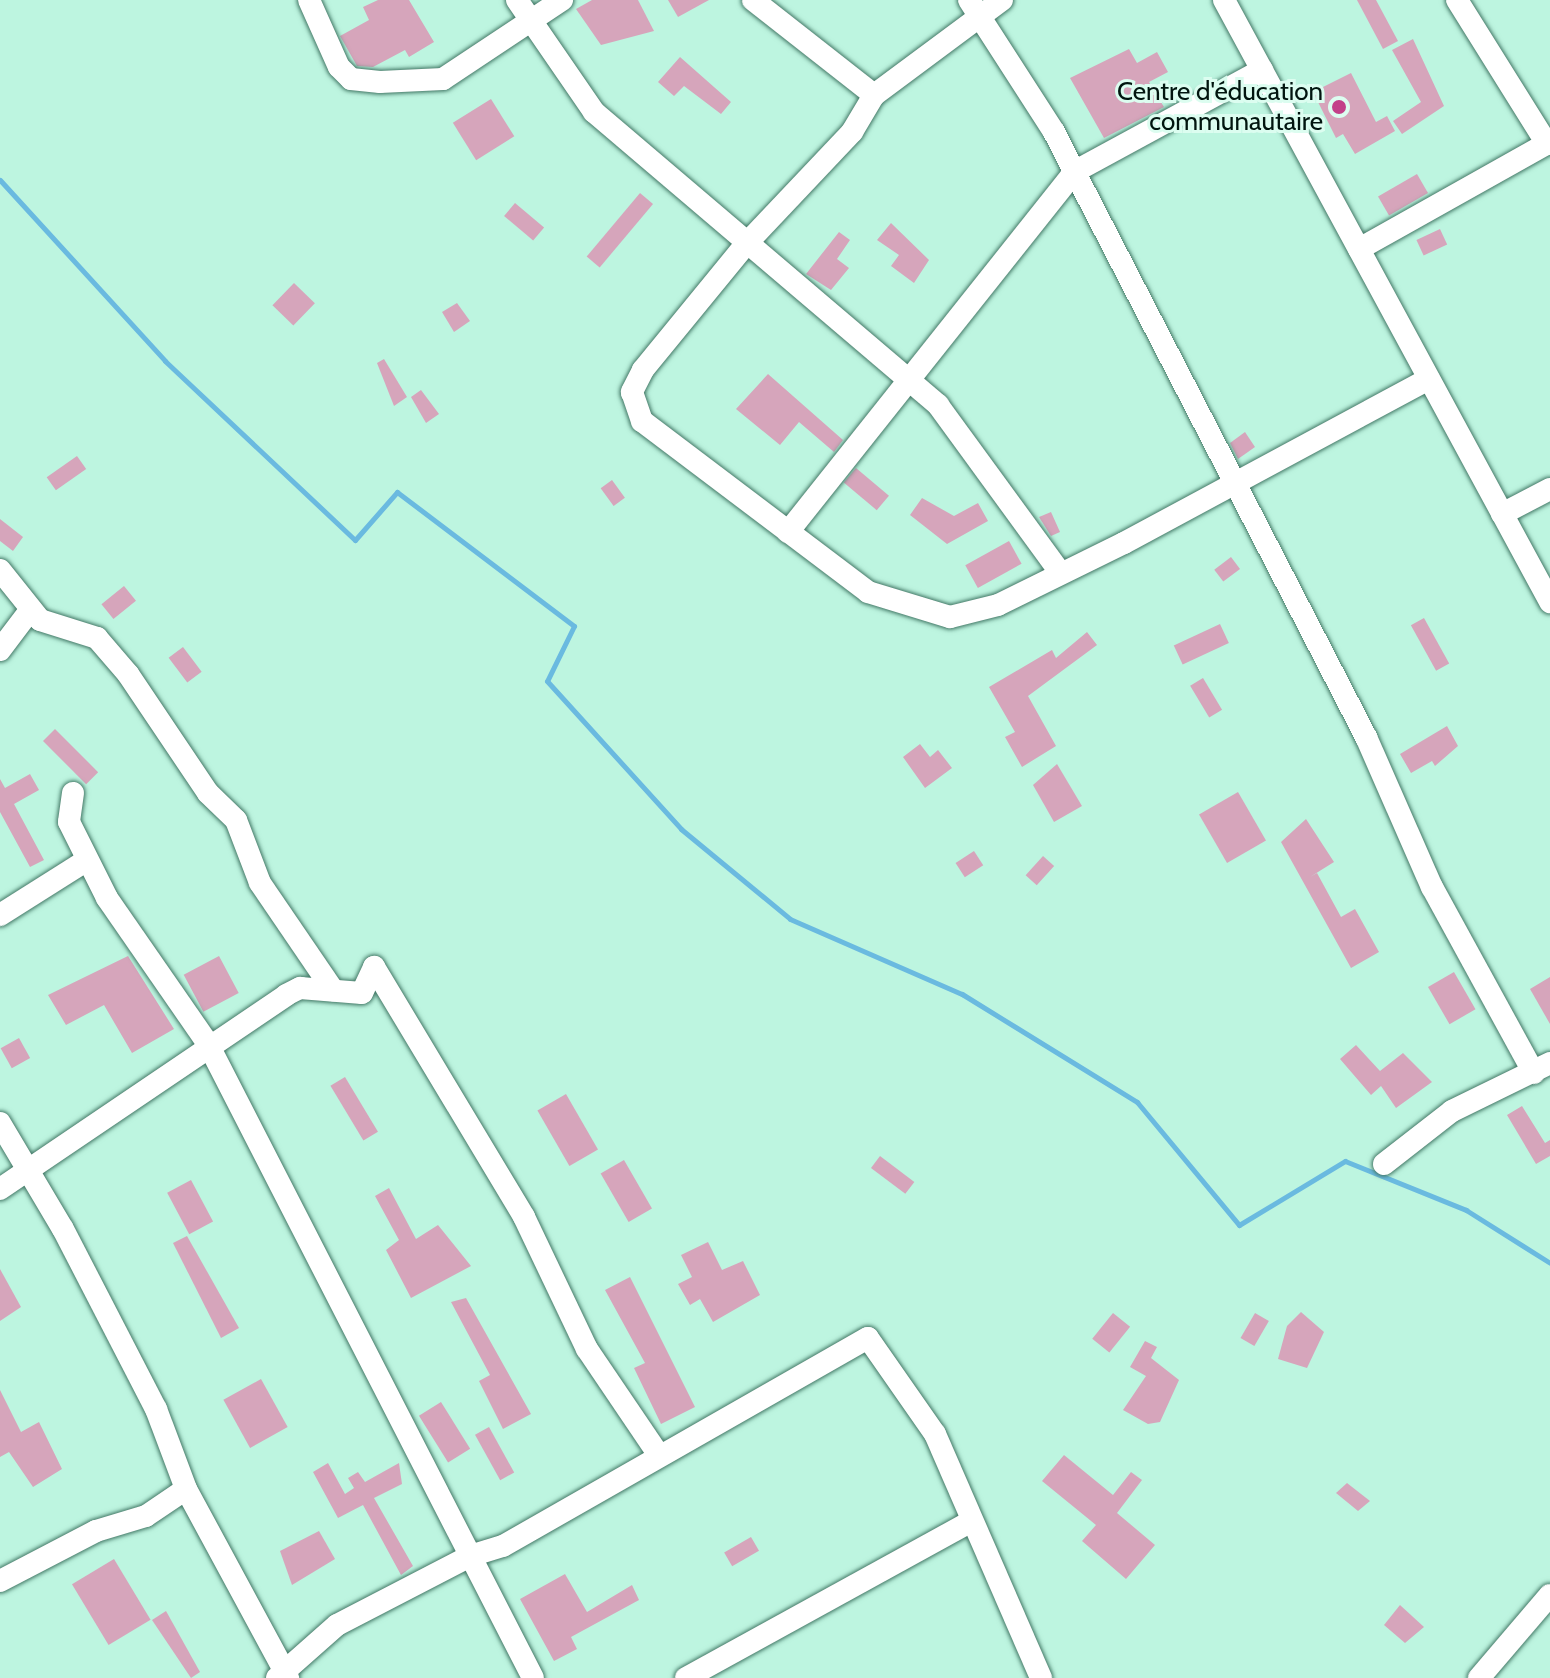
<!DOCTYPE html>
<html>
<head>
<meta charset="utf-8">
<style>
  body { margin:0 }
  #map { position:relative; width:1550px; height:1678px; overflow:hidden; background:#bdf5e0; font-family:Cabin,sans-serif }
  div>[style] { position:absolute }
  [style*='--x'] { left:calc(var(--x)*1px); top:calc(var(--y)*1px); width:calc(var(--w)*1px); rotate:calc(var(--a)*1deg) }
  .stream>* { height:5px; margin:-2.5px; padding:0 2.5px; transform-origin:2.5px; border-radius:2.5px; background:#6abae0 }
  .building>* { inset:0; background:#d6a5bb; transform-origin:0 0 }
  .roads { filter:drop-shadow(0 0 2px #437866) drop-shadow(0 0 2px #437866) }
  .minor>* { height:22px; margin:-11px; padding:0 11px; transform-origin:11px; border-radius:11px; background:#fff }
  .dots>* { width:22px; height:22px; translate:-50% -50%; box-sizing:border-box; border:4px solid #dcfdf0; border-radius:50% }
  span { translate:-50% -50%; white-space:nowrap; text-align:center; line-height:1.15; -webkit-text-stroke:6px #dcfdf0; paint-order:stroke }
  .poi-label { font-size:26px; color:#01150f }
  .right { translate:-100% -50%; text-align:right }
</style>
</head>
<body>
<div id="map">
  <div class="stream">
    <i style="--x:0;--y:180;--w:245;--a:47.6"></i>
    <i style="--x:165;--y:361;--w:261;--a:43.3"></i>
    <i style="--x:355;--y:540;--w:64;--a:-48.8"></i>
    <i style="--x:397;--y:492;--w:222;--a:37.1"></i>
    <i style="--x:574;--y:626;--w:61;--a:116.1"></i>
    <i style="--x:547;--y:681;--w:200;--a:47.8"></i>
    <i style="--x:681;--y:829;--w:141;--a:39.5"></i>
    <i style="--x:790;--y:919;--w:188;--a:23.6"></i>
    <i style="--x:962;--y:994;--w:206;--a:31.7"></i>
    <i style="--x:1137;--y:1102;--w:160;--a:50.3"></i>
    <i style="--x:1239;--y:1225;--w:124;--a:-31.1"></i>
    <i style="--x:1345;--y:1161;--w:131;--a:22"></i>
    <i style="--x:1466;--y:1210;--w:99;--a:32.2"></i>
  </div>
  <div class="building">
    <i style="clip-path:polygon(378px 0,409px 0,434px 42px,409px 57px,405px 50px,373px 67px,357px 66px,340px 36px,369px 20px,363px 7px)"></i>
    <i style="clip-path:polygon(592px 0,638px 0,654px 31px,601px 45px,576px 9px)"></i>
    <i style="clip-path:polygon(668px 0,709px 0,678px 17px)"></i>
    <i style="clip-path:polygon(1357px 0,1376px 0,1398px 41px,1383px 49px)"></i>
    <i style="clip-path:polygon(1413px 39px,1444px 106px,1402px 134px,1393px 121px,1421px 102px,1392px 50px)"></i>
    <i style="clip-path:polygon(1129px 49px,1137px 63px,1157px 52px,1168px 72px,1149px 82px,1164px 107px,1104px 138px,1070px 78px)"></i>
    <i style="clip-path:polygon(680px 57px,731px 102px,721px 114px,684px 86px,674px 96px,658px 82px)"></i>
    <i style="clip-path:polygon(1351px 73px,1376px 122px,1387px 116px,1395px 131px,1355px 154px,1343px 134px,1336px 138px,1313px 92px)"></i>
    <i style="left:491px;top:99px;width:44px;height:45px;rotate:58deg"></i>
    <i style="left:1417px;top:174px;width:22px;height:45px;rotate:60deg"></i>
    <i style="left:640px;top:193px;width:17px;height:83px;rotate:40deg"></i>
    <i style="left:515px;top:203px;width:38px;height:17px;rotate:40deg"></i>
    <i style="clip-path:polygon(891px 223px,929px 260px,914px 283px,891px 266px,899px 255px,877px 240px)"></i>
    <i style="left:1440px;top:229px;width:17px;height:26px;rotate:65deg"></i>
    <i style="clip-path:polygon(839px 232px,850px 240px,837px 259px,849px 268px,831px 290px,806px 274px)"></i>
    <i style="left:294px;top:283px;width:29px;height:31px;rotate:44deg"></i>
    <i style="clip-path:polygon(457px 303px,470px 321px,454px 332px,442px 312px)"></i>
    <i style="clip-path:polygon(384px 359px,407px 397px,394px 406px,377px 363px)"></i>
    <i style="clip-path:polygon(768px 374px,843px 440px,834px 452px,799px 422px,780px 445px,736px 409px)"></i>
    <i style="clip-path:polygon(421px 390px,439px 414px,426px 423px,411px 397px)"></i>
    <i style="clip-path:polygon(1245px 432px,1255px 447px,1238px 459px,1230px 443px)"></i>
    <i style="left:77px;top:456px;width:16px;height:37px;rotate:55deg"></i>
    <i style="left:856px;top:468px;width:43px;height:19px;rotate:40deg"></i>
    <i style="left:612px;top:480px;width:22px;height:14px;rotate:54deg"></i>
    <i style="clip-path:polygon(922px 498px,954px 516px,978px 503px,988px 521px,947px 544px,910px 515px)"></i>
    <i style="clip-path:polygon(1051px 512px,1060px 532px,1051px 536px,1039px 517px)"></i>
    <i style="clip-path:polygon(0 519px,23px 537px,13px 551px,0 541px)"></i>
    <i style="left:1009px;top:541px;width:26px;height:50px;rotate:61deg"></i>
    <i style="left:1231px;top:557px;width:15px;height:21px;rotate:53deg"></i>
    <i style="left:124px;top:586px;width:19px;height:29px;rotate:51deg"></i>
    <i style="left:1424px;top:618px;width:52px;height:15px;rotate:61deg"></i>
    <i style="left:1220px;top:624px;width:21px;height:51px;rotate:65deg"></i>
    <i style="clip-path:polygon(1087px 632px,1097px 645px,1028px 696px,1056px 746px,1022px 767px,1005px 737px,1015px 732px,989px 687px,1052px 650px,1056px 658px)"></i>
    <i style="left:183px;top:647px;width:31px;height:18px;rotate:53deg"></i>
    <i style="left:1203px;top:678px;width:37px;height:15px;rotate:59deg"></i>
    <i style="clip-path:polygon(1447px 726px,1458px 746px,1435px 766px,1432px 761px,1411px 773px,1400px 754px)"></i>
    <i style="left:55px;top:729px;width:61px;height:17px;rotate:45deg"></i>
    <i style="clip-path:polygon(920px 744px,930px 757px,938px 750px,952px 768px,925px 788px,903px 757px)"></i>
    <i style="clip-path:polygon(1057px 764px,1082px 806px,1054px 822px,1033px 785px)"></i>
    <i style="clip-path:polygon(30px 774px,39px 790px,14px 804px,44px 860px,30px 867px,0 812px,0 779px,5px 788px)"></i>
    <i style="left:1238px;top:792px;width:56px;height:45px;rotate:60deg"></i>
    <i style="clip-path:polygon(1306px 819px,1334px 862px,1310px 877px,1317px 873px,1341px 917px,1355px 909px,1379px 952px,1351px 968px,1281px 842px)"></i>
    <i style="left:974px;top:851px;width:17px;height:22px;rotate:57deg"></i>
    <i style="left:1043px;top:856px;width:15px;height:26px;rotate:42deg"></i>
    <i style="clip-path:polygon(128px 956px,174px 1029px,132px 1053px,104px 1005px,66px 1025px,48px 995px)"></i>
    <i style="left:219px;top:956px;width:42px;height:40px;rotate:62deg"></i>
    <i style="left:1454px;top:972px;width:43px;height:30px;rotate:60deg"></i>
    <i style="clip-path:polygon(1550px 977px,1550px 1024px,1530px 989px)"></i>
    <i style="left:19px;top:1038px;width:23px;height:21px;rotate:61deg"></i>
    <i style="clip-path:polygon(1356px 1045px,1380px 1071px,1403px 1053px,1432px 1082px,1396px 1108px,1381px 1086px,1371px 1095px,1340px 1059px)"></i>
    <i style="left:345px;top:1077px;width:64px;height:17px;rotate:59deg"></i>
    <i style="left:566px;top:1094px;width:64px;height:33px;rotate:60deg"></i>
    <i style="clip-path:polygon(1522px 1106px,1545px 1143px,1550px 1140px,1550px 1156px,1536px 1164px,1507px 1115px)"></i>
    <i style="left:880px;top:1156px;width:43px;height:15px;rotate:37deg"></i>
    <i style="left:624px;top:1160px;width:56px;height:27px;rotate:60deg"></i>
    <i style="left:191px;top:1180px;width:47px;height:27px;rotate:62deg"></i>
    <i style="clip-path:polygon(389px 1188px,416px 1239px,438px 1225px,471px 1266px,411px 1298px,386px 1250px,399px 1240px,375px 1196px)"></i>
    <i style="clip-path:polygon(187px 1236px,239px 1328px,221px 1338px,173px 1243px)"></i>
    <i style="clip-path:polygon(708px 1242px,722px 1270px,743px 1261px,760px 1295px,713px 1322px,700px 1299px,690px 1305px,678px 1284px,692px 1277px,681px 1255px)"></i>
    <i style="clip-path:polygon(0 1269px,21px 1307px,0 1321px)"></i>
    <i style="clip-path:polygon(630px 1277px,695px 1407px,661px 1424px,634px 1368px,645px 1363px,605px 1290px)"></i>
    <i style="clip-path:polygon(466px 1298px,531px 1414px,503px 1429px,479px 1381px,490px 1375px,451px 1302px)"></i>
    <i style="clip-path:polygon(1301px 1312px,1324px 1332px,1307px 1368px,1278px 1359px,1287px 1326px)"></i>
    <i style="left:1113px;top:1313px;width:22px;height:33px;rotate:39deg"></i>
    <i style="left:1255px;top:1313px;width:16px;height:29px;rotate:30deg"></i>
    <i style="clip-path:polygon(1145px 1341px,1157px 1347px,1151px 1358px,1179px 1380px,1160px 1422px,1148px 1424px,1123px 1410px,1146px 1376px,1130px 1367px)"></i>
    <i style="left:261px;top:1379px;width:55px;height:43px;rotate:61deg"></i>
    <i style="clip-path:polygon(0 1390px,21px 1432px,39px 1422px,62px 1469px,33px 1487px,9px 1452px,0 1457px)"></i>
    <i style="left:441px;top:1402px;width:55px;height:26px;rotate:58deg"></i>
    <i style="left:489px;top:1427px;width:52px;height:16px;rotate:61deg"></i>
    <i style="clip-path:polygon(1064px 1455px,1113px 1495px,1131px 1472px,1142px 1480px,1117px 1513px,1155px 1545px,1126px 1579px,1082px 1541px,1096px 1525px,1042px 1481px)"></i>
    <i style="clip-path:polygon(328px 1463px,345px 1494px,354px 1488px,348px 1478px,358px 1472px,365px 1482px,399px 1463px,402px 1484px,374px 1498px,413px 1566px,401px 1575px,363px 1505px,338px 1518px,313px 1472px)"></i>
    <i style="clip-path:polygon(1347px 1483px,1370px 1501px,1358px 1511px,1336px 1493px)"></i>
    <i style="clip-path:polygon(319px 1531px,335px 1559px,292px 1585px,280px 1551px)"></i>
    <i style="left:751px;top:1537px;width:16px;height:31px;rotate:60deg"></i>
    <i style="left:114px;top:1559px;width:71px;height:49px;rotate:59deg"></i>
    <i style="clip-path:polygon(565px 1574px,587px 1612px,632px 1585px,639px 1600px,571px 1637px,577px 1649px,554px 1661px,520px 1599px)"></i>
    <i style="clip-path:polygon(1400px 1605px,1424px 1627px,1405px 1643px,1384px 1625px)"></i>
    <i style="clip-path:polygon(166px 1611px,200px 1672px,191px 1678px,152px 1620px)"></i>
  </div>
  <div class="roads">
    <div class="minor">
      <i style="--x:309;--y:0;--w:73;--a:65.9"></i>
      <i style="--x:339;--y:67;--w:17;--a:45"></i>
      <i style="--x:351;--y:79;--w:29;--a:6"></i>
      <i style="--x:380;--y:82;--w:63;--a:-2.7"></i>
      <i style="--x:443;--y:79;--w:143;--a:-33.6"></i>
      <i style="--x:517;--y:0;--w:136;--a:55.5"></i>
      <i style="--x:594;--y:112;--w:452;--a:40.4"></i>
      <i style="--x:938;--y:405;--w:205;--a:53.9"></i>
      <i style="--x:753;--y:0;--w:154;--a:38.1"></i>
      <i style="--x:969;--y:0;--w:157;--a:57.2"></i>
      <i style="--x:1054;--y:132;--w:681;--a:62.72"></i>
      <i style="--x:1366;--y:737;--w:164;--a:66.3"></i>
      <i style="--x:1432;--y:887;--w:212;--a:61.3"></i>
      <i style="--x:1002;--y:0;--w:159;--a:143.4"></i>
      <i style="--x:874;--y:95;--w:43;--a:120.7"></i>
      <i style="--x:852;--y:132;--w:154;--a:133.4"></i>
      <i style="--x:746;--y:244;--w:163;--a:129.3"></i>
      <i style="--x:643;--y:370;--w:25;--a:117"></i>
      <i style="--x:632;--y:392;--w:31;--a:71"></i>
      <i style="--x:642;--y:421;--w:283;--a:37.1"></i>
      <i style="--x:868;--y:592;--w:86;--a:17"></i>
      <i style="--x:950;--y:617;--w:49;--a:-14"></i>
      <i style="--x:998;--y:605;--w:140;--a:-26.2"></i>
      <i style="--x:1124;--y:543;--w:346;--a:-28.3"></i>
      <i style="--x:1224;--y:0;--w:685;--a:61.56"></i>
      <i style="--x:1457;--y:0;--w:170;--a:58"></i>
      <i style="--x:1359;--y:249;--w:219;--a:-29.3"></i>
      <i style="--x:1502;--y:514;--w:54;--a:-27.5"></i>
      <i style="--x:788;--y:532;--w:460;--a:-51.5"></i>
      <i style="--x:1074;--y:172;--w:214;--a:-28.5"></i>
      <i style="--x:0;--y:570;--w:64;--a:51.3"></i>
      <i style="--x:40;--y:620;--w:60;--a:17.5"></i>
      <i style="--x:97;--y:638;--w:48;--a:49.3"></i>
      <i style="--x:128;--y:674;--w:143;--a:56.1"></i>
      <i style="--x:208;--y:793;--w:39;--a:44"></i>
      <i style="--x:236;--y:820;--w:67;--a:69.1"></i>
      <i style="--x:260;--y:883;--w:130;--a:55.7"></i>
      <i style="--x:0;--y:650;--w:51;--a:-52.9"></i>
      <i style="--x:73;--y:793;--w:29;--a:98"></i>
      <i style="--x:69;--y:822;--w:85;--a:63.4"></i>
      <i style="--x:107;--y:898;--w:178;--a:55.3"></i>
      <i style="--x:208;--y:1044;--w:712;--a:62.86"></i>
      <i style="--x:0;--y:915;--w:103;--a:-32.3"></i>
      <i style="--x:374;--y:967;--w:292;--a:59"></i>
      <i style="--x:524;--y:1217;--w:146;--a:64.5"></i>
      <i style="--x:587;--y:1349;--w:127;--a:55.9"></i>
      <i style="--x:0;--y:1123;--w:123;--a:59.3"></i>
      <i style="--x:63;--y:1229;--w:203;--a:62.7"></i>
      <i style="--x:156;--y:1409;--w:85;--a:69.4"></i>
      <i style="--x:186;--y:1489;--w:215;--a:61.6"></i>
      <i style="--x:1384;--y:1164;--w:86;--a:-37.9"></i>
      <i style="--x:1452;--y:1111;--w:109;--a:-26.1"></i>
      <i style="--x:0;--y:1189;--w:346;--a:-34.1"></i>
      <i style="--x:286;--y:995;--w:16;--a:-27"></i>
      <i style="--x:300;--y:988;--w:62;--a:4.6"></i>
      <i style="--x:362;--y:993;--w:29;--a:-65"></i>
      <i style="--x:0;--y:1581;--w:108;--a:-27.5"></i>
      <i style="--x:96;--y:1531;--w:52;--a:-16.7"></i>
      <i style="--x:146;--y:1516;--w:48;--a:-34"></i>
      <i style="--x:277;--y:1678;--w:80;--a:-41.5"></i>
      <i style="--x:337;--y:1625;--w:150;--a:-27.4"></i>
      <i style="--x:470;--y:1556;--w:34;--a:-17"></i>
      <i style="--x:503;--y:1546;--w:420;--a:-29.7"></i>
      <i style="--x:868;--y:1338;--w:117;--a:55.1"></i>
      <i style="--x:935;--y:1434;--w:266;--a:66.5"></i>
      <i style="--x:686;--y:1678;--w:322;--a:-28.8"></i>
      <i style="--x:1479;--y:1678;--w:109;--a:-49.5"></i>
    </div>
  </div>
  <div class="dots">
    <i style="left:1339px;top:107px;background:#c34189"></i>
  </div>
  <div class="poi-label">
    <span class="right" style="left:1323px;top:107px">Centre d'éducation<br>communautaire</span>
  </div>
</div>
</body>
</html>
